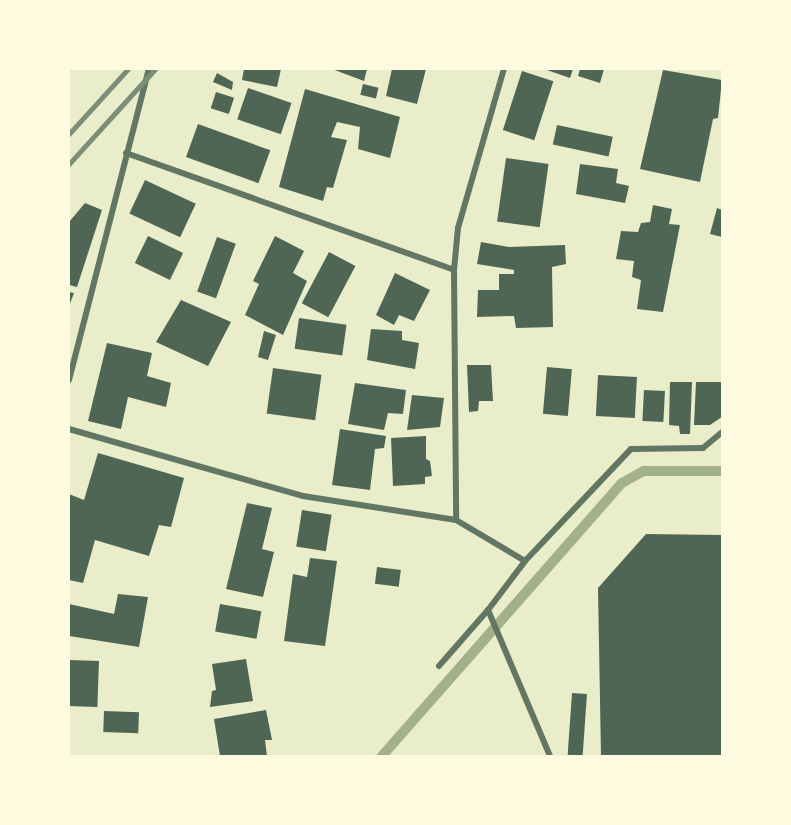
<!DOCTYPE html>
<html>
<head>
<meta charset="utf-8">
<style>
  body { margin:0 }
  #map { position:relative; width:791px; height:825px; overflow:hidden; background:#e9edc9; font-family:"Fira Sans Condensed",sans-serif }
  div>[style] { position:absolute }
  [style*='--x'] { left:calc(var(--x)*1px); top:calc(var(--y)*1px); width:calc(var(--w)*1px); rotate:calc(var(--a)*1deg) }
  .stream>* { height:10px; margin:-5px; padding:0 5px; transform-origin:5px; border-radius:5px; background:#a3b18a }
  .building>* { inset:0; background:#4f6655; transform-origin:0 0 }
  .minor>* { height:6px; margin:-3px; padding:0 3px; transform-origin:3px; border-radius:3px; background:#617663 }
  .rail>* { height:4.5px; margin:-2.25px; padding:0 2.25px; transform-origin:2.25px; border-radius:2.25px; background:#7c8e77 }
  span { translate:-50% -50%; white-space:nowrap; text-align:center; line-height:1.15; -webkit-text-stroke:4.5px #fefae0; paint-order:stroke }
  .frame { position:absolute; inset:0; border:70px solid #fefae0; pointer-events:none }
</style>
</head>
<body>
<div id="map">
  <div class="stream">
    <i style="--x:382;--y:756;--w:363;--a:-48.7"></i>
    <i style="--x:622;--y:483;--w:25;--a:-29"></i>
    <i style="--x:644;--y:471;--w:78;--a:0"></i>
  </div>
  <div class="building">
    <i style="clip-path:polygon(244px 69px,281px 69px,277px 87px,242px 80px)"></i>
    <i style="clip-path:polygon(332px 69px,367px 69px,364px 81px)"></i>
    <i style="clip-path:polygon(392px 69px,426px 69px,417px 104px,386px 96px)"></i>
    <i style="clip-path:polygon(544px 69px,573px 69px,570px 78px)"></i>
    <i style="clip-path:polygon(580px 69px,604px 69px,600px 83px,578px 76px)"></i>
    <i style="clip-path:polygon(663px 70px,722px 80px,718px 118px,713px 119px,700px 182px,640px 169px)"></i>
    <i style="left:522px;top:71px;width:33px;height:62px;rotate:18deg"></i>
    <i style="clip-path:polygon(217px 73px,233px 82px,232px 90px,213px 82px)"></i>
    <i style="left:363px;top:84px;width:16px;height:11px;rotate:14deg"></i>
    <i style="left:248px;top:88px;width:46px;height:33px;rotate:19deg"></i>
    <i style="clip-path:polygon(305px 89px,400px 117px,390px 158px,358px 149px,360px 127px,337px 122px,331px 137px,347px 140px,333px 188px,327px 187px,323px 201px,279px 187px)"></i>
    <i style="left:216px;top:92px;width:19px;height:17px;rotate:18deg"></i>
    <i style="left:198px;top:124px;width:77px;height:35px;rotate:20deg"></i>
    <i style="left:557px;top:125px;width:57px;height:20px;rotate:12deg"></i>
    <i style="left:506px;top:158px;width:43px;height:64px;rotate:8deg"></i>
    <i style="clip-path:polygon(580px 164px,618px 169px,616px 183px,629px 186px,625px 203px,576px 194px)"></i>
    <i style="left:145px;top:180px;width:56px;height:37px;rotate:25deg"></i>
    <i style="clip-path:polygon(85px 203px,102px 210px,77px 287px,69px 285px,69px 222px)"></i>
    <i style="clip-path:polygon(653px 205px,672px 209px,669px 224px,680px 225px,663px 312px,637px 309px,641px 280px,632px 277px,634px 261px,616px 259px,621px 231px,638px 232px,641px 223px,650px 222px)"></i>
    <i style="clip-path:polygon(717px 208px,722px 210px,722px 237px,710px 234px)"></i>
    <i style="left:148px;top:236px;width:39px;height:30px;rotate:26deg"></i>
    <i style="clip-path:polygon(275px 236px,304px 251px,293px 273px,307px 281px,283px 335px,245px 315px,259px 284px,253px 281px)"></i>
    <i style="left:217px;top:237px;width:20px;height:58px;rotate:20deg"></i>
    <i style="clip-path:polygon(481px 242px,509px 247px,565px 245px,566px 264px,552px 267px,553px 327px,516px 328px,514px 316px,477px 317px,478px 290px,499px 290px,499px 274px,514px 274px,514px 270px,477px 264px)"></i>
    <i style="left:329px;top:252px;width:30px;height:58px;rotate:28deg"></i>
    <i style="clip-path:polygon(395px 273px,430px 290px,414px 321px,399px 315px,394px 325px,376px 315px)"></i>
    <i style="clip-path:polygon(69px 292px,74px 293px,69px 306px)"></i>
    <i style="clip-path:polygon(181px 300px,231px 322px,208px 366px,156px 342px)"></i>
    <i style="left:299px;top:318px;width:48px;height:31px;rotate:8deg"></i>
    <i style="clip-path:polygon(371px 329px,402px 331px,402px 340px,419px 343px,415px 369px,367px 360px)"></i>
    <i style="clip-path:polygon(264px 331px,276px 335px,268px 360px,258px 357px)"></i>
    <i style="clip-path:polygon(107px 343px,152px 353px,147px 376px,171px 383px,166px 407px,128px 397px,121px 429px,88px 421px)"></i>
    <i style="clip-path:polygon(467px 365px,491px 365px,493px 401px,479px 401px,478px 411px,469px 412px)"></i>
    <i style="left:547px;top:367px;width:25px;height:47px;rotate:5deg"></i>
    <i style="left:273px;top:368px;width:49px;height:46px;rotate:8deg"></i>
    <i style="left:598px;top:375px;width:39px;height:41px;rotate:3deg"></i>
    <i style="clip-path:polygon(670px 382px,692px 382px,690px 434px,680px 434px,679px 426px,669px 425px)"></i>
    <i style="clip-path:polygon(696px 382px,722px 382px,722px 417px,710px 425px,694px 425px)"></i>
    <i style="clip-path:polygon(355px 383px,406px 390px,403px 414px,388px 413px,384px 430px,348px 424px)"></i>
    <i style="left:644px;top:390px;width:21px;height:31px;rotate:3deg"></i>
    <i style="clip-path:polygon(412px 395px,444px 398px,440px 427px,407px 430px)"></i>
    <i style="clip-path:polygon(340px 429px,386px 436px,384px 448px,375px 449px,370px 490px,332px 485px)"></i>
    <i style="clip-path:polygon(426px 436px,426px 459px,430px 461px,432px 476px,425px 477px,425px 484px,393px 486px,391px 438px)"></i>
    <i style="clip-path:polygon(98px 453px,184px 478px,171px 527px,159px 525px,149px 556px,95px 540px,83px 583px,69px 580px,69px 494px,84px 500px)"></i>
    <i style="clip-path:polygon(247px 503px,272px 508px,262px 549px,274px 552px,263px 597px,226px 589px)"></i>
    <i style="left:302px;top:510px;width:30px;height:37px;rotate:9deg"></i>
    <i style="clip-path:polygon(646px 534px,722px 535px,722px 756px,601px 756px,598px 588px)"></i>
    <i style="clip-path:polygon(310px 558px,337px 561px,325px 646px,284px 641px,293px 574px,307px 577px)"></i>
    <i style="left:377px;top:567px;width:24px;height:17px;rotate:7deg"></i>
    <i style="clip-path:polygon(118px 594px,148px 597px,139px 647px,69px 636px,69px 604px,114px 614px)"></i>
    <i style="left:220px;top:604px;width:42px;height:28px;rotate:10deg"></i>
    <i style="clip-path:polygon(246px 659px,253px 701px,210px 707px,212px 691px,216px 690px,212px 664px)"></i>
    <i style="left:69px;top:660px;width:30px;height:46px;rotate:2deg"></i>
    <i style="left:572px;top:693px;width:15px;height:63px;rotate:4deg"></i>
    <i style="clip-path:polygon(266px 710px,272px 740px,265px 740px,267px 756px,220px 756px,214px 719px)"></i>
    <i style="left:104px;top:711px;width:35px;height:21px;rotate:2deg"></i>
  </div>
  <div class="minor">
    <i style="--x:126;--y:153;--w:348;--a:19.6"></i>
    <i style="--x:454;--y:270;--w:250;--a:89.5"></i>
    <i style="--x:456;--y:520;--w:80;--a:30.7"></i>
    <i style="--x:454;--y:270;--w:42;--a:-84.6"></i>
    <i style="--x:458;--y:228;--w:166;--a:-73.9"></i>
    <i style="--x:69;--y:380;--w:321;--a:-75.6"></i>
    <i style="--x:69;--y:429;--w:243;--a:16"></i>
    <i style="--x:303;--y:496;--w:155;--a:8.9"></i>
    <i style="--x:439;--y:666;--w:74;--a:-48.8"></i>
    <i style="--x:550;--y:756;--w:159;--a:-113"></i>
    <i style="--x:488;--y:610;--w:61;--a:-52.9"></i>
    <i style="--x:525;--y:561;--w:154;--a:-46.6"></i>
    <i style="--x:631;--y:449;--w:72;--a:-0.8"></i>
    <i style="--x:703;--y:448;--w:25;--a:-40"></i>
  </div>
  <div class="rail">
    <i style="--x:69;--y:134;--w:88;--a:-47.8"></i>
    <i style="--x:69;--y:164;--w:128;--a:-47.8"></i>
  </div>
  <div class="frame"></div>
</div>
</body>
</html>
